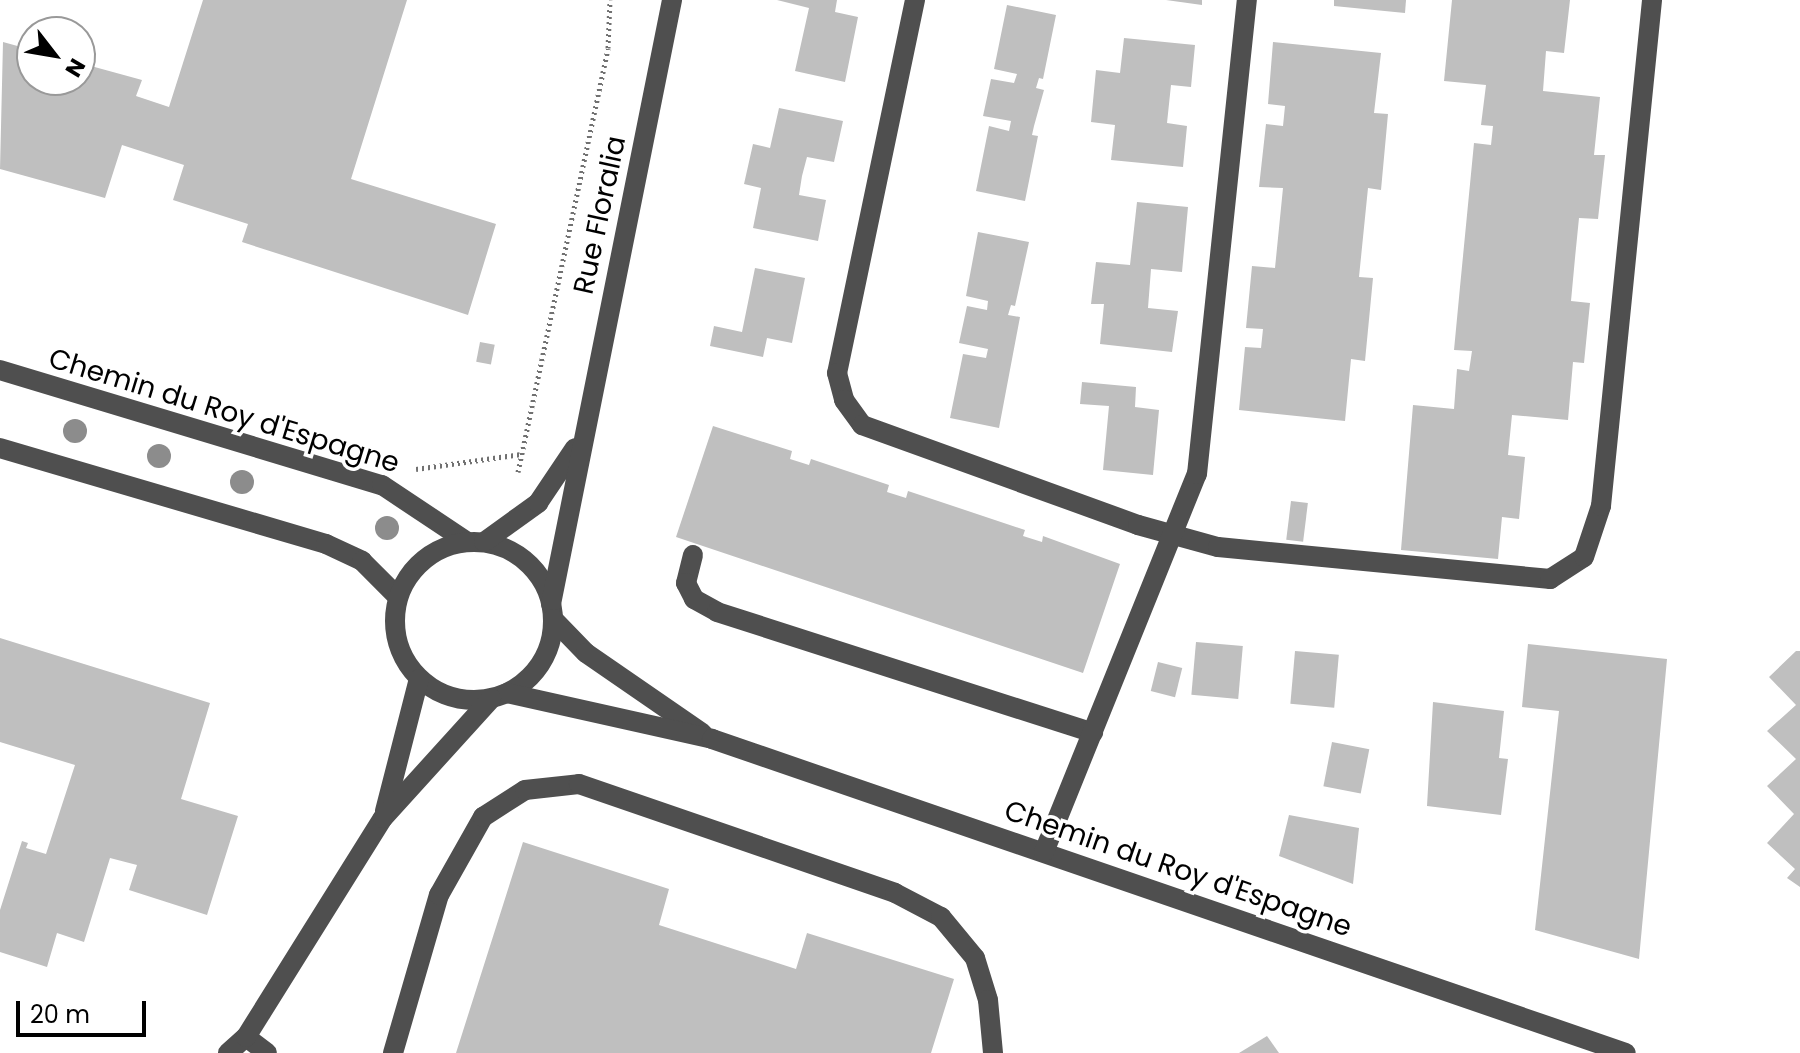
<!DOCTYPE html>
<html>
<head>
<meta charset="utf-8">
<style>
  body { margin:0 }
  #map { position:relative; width:1800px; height:1053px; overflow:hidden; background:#fff; font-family:Poppins,sans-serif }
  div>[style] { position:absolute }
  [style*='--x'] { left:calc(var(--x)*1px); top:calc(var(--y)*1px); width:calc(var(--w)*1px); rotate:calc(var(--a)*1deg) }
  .building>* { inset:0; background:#bfbfbf; transform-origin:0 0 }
  .path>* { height:5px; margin-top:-2.5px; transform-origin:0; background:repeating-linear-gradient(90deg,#717171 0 2px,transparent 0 6px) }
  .minor>* { height:20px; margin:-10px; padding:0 10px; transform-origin:10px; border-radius:10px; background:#4f4f4f }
  .minor>.ring { margin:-10px; padding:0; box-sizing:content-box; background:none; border:20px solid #4f4f4f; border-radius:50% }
  .trees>* { width:24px; height:24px; margin:-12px; border-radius:50%; background:#8c8c8c }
  span { translate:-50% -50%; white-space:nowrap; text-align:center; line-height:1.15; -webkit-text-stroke:7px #fff; paint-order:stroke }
  .street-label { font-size:28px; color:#000 }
  .north { position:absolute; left:16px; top:16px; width:80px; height:80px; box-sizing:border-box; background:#fff; border:2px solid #999; border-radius:50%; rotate:121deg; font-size:22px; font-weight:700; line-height:32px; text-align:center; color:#000 }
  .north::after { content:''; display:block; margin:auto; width:28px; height:36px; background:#000; clip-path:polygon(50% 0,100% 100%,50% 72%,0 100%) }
  .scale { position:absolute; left:16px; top:1001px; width:130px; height:36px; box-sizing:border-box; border:4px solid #000; border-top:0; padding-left:10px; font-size:24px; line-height:28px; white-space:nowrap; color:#000; -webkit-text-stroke:6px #fff; paint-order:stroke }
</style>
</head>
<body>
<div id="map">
  <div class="building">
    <i style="clip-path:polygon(203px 0,407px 0,351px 179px,496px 224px,468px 315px,242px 242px,248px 224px,173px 200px,184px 165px,122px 145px,105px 198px,0 169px,3px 42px,32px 50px,32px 80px,80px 80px,80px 63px,142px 80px,136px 96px,169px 107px)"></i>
    <i style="clip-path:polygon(777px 0,837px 0,835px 12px,858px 17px,845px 82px,795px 71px,809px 8px)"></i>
    <i style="clip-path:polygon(1166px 0,1202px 0,1202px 5px)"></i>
    <i style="clip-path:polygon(1334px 0,1406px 0,1405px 13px,1334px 6px)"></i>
    <i style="clip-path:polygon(1452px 0,1570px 0,1564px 53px,1546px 51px,1543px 91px,1600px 97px,1594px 155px,1605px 155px,1598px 219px,1579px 218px,1575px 258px,1571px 301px,1590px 303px,1584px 363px,1573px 362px,1568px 420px,1512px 415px,1508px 455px,1525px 457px,1519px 519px,1502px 517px,1498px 559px,1401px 550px,1413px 405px,1454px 409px,1457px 369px,1469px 371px,1472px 351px,1454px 350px,1460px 287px,1474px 143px,1491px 145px,1493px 126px,1481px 125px,1486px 85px,1444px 81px)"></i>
    <i style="clip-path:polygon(1007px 5px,1056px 15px,1043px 79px,1039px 78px,1036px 88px,1044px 90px,1034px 126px,1032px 135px,1038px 136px,1025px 201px,976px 191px,989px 126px,1009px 131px,1011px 121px,983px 116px,991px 79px,1014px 83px,1017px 74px,994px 69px)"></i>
    <i style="clip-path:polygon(1124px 38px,1195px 45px,1191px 87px,1171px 85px,1167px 123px,1187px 126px,1183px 167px,1111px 160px,1115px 125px,1091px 122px,1096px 70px,1120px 73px)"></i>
    <i style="clip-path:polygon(1273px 42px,1381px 53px,1374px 113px,1388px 114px,1381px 190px,1368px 188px,1359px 277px,1373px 278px,1365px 361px,1351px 359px,1345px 421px,1239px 410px,1245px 347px,1261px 348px,1263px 329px,1246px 328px,1252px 266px,1275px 268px,1283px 188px,1259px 187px,1266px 124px,1283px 126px,1285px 106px,1268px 104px)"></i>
    <i style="clip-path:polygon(779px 108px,843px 121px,834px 162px,807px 157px,802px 176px,799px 195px,826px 200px,818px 241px,753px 228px,761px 188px,744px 184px,753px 144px,770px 148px)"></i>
    <i style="clip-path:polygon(1137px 202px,1188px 207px,1182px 272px,1151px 269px,1148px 308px,1178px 311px,1172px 352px,1100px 344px,1104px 304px,1091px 304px,1096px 262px,1130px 265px)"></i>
    <i style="clip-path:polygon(978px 232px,1029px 242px,1015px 306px,1011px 305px,1008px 315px,1020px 317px,999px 428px,950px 418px,963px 354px,986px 358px,988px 349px,959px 343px,967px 306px,987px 310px,988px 301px,966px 296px)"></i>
    <i style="clip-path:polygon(755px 268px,805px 278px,792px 343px,767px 338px,763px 357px,710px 346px,714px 326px,742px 332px)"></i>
    <i style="left:480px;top:342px;width:15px;height:20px;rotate:11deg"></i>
    <i style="clip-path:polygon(1082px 382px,1136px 387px,1135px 407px,1159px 410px,1153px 475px,1103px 470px,1109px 406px,1080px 404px)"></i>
    <i style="clip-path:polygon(713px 426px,792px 451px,790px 459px,809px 465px,811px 459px,889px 485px,887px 492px,906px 498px,908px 491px,1025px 530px,1023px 536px,1042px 542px,1043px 536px,1120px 564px,1083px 673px,676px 537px)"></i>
    <i style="left:1291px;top:501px;width:17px;height:39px;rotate:7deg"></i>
    <i style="clip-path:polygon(0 638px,210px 703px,181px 799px,238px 816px,207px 915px,129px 890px,137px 865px,110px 858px,84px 942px,57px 933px,47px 967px,0 952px,0 910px,22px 841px,28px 843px,26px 848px,46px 854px,75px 765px,0 742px)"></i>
    <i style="left:1196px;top:642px;width:47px;height:53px;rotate:5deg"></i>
    <i style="clip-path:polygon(1528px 644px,1667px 659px,1639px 959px,1535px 930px,1559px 711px,1522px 707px)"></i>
    <i style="left:1295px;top:651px;width:44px;height:53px;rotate:5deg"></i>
    <i style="clip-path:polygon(1796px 651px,1800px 651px,1800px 887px,1787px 878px,1795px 869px,1767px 843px,1794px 814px,1767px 786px,1796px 759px,1767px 731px,1796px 705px,1769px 677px)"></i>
    <i style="left:1158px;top:662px;width:25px;height:30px;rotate:14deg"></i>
    <i style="clip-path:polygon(1433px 702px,1504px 711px,1499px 758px,1508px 759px,1501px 815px,1427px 806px)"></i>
    <i style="left:1332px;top:742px;width:38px;height:45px;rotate:11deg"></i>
    <i style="clip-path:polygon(1289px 815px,1359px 828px,1353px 884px,1279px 856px)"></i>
    <i style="clip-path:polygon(523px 842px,669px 889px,659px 925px,796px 969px,807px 933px,954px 979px,931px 1053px,456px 1053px)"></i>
    <i style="clip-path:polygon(1267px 1036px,1279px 1053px,1239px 1053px)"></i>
  </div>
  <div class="path">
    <i style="--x:416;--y:469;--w:106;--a:-8.1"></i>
    <i style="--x:518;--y:472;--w:433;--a:-78"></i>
    <i style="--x:608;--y:48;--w:48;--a:-87.6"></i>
  </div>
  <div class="minor">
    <i style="--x:915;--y:0;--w:381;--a:101.8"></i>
    <i style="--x:837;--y:373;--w:28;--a:75"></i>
    <i style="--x:844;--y:400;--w:31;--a:54"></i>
    <i style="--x:862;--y:425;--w:294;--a:19.9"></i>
    <i style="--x:1138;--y:525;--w:83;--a:15.4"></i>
    <i style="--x:1218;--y:547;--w:334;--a:5.5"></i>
    <i style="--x:1550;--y:579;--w:40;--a:-32.9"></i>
    <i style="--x:1584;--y:557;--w:54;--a:-71.6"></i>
    <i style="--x:1601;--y:506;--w:509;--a:-84.24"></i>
    <i style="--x:0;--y:370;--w:399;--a:16.8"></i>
    <i style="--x:382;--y:485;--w:101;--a:33.7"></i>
    <i style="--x:0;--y:448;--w:340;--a:16.4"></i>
    <i style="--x:326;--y:544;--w:40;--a:25"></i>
    <i style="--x:362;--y:561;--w:51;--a:45"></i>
    <i class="ring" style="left:395px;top:542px;width:138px;height:138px"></i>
    <i style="--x:484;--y:542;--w:67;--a:-35.8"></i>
    <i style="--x:538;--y:503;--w:66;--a:-56.1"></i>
    <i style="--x:693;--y:555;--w:29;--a:104"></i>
    <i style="--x:686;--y:583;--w:18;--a:63"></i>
    <i style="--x:694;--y:599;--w:26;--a:29"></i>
    <i style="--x:717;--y:612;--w:395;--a:17.8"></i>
    <i style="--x:551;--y:604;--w:616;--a:-78.67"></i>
    <i style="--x:553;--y:619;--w:47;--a:45.9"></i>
    <i style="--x:586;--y:653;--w:141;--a:34.6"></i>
    <i style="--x:507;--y:693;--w:210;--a:12.6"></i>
    <i style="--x:712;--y:739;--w:966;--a:18.96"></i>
    <i style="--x:385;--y:811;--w:136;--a:-75.6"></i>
    <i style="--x:1044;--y:852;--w:408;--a:-68"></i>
    <i style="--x:1197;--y:474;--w:477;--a:-84"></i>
    <i style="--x:246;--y:1037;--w:26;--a:37"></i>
    <i style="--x:228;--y:1053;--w:24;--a:-42"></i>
    <i style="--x:246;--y:1037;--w:258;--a:-58"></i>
    <i style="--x:383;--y:818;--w:161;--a:-47.8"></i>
    <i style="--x:393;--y:1053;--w:165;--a:-73.8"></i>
    <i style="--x:439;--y:895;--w:90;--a:-60.6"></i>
    <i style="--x:483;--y:817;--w:50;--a:-32.7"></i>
    <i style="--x:525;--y:790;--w:54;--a:-6.3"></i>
    <i style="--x:579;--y:784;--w:334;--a:19"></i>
    <i style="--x:895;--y:893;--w:52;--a:27.6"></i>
    <i style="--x:941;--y:917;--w:53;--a:50.3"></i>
    <i style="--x:975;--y:958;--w:44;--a:72.8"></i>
    <i style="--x:988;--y:1000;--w:53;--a:84.6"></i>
  </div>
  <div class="trees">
    <i style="left:75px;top:431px"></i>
    <i style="left:159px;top:456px"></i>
    <i style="left:242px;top:482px"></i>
    <i style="left:387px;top:528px"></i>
  </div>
  <div class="street-label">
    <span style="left:600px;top:215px;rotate:-78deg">Rue Floralia</span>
    <span style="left:224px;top:411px;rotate:17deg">Chemin du Roy d'Espagne</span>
    <span style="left:1178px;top:869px;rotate:19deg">Chemin du Roy d'Espagne</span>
  </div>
  <div class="north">N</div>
  <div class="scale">20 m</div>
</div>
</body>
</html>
